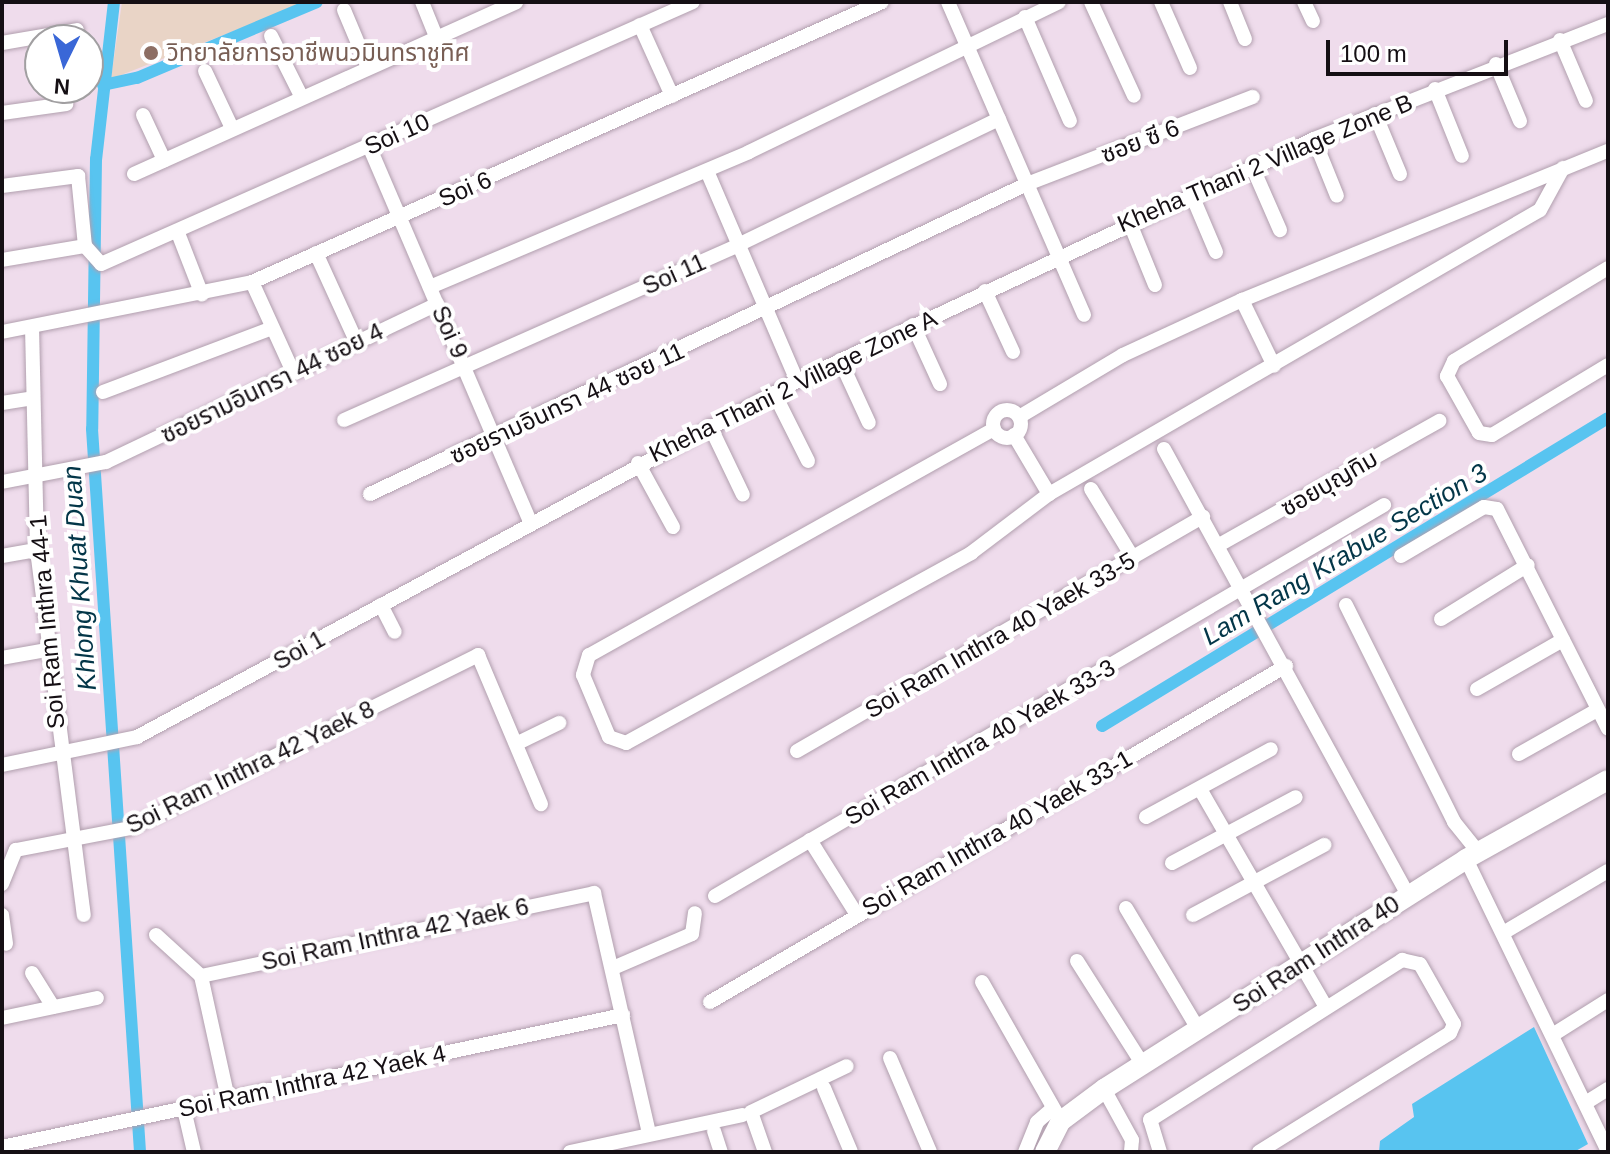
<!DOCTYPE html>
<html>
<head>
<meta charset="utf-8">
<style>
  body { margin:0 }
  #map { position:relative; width:1610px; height:1154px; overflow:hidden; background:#efdcec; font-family:Arial,"Noto Sans Thai",sans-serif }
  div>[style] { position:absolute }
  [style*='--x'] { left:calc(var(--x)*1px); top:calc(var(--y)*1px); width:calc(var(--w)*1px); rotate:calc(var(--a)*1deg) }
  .education>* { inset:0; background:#e9d4c6 }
  .water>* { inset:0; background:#58c4f0 }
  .canal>* { height:12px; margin:-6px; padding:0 6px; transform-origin:6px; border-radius:6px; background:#58c4f0 }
  .roads { filter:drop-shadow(0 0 2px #b19fae) drop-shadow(0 0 2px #b19fae) }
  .street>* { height:14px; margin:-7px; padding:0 7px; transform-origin:7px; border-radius:7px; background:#fff }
  .street>.ring { margin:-7px; padding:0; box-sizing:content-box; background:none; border:14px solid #fff; border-radius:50% }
  .secondary>* { height:20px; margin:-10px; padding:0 10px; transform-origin:10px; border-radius:10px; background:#fff }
  .dots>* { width:22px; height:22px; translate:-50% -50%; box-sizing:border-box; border:4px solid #fff; border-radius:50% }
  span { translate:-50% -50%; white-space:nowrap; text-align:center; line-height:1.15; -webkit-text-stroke:8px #fff; paint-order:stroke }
  .education-label { font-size:24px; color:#785e54 }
  .left { translate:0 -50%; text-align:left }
  .street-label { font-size:24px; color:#150f14 }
  .water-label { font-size:26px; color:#033648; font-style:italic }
  .frame { position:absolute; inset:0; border:4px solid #150f14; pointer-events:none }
  .north { position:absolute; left:24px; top:24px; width:80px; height:80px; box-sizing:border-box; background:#fff; border:2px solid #a19fa1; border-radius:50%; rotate:185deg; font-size:22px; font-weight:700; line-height:32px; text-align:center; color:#150f14 }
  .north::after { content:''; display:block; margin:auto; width:28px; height:36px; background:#3a67d7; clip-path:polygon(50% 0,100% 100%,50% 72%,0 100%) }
  .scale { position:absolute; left:1326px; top:40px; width:182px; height:36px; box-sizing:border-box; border:4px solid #150f14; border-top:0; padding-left:10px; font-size:24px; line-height:28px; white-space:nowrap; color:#150f14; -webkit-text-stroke:6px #fff; paint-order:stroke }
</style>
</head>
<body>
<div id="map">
  <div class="education">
    <i style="clip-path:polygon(122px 2px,308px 2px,111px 79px)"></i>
  </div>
  <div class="water">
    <i style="clip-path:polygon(1534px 1027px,1588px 1144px,1574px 1152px,1379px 1152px,1380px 1141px,1414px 1117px,1412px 1104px)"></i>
  </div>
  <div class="canal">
    <i style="--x:114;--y:2;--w:158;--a:96.5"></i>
    <i style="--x:96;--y:159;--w:270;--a:90.8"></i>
    <i style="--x:92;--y:429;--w:725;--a:86.2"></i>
    <i style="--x:103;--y:85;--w:35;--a:-12"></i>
    <i style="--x:137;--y:78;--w:195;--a:-22.9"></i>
    <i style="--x:1102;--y:726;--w:592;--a:-31.33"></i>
  </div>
  <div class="roads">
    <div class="street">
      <i style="--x:422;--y:2;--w:38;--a:68"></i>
      <i style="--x:948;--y:2;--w:341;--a:66.5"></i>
      <i style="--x:1091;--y:2;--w:103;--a:65.4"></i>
      <i style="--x:1161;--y:2;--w:72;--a:66.3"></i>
      <i style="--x:1230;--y:2;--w:40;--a:68"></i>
      <i style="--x:1304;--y:2;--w:21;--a:65"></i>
      <i style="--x:344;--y:10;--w:62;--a:67.2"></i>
      <i style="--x:1025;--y:17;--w:113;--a:66.6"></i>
      <i style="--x:640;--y:25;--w:78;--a:65.7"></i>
      <i style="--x:271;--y:36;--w:67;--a:63.4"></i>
      <i style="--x:1560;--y:40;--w:66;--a:66.9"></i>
      <i style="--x:2;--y:43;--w:76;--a:-9.8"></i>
      <i style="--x:1496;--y:64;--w:62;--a:67.2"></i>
      <i style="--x:205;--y:71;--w:63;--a:64.7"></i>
      <i style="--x:1435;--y:89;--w:72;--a:68.1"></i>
      <i style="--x:2;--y:113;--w:65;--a:-8"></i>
      <i style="--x:1375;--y:114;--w:65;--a:67.4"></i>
      <i style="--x:143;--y:115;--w:50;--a:65"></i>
      <i style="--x:1314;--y:139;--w:61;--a:68"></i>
      <i style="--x:369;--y:146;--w:406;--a:66.8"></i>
      <i style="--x:1252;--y:166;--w:70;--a:66.4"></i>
      <i style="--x:707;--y:171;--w:228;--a:66.8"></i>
      <i style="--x:134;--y:174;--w:419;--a:-24.2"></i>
      <i style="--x:2;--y:186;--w:77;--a:-7.5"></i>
      <i style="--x:78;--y:176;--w:70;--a:84.3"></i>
      <i style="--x:85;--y:246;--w:24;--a:48"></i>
      <i style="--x:101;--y:264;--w:647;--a:-23.87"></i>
      <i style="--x:1191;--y:193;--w:64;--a:67"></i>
      <i style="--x:1129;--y:221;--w:69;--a:67.9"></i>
      <i style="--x:178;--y:233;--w:66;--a:68.8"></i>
      <i style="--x:316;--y:253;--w:99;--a:65.5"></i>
      <i style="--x:2;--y:260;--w:84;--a:-9.6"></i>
      <i style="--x:1608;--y:268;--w:180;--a:148.9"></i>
      <i style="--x:1454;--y:361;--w:17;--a:115"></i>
      <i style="--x:1447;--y:376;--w:65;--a:60.7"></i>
      <i style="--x:1479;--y:433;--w:13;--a:9"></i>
      <i style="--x:1492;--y:435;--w:135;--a:-31.1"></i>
      <i style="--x:252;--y:282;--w:99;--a:65.5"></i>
      <i style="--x:430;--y:287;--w:346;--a:-22.9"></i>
      <i style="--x:749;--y:152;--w:344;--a:-25.8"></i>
      <i style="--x:985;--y:291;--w:67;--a:65.3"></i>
      <i style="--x:1242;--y:300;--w:73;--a:64.1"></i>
      <i style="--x:913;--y:325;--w:65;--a:65.4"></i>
      <i style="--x:32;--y:327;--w:223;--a:88.7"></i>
      <i style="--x:37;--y:550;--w:368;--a:82.7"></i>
      <i style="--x:2;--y:332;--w:255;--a:-11.3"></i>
      <i style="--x:252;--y:282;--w:689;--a:-23.96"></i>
      <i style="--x:840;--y:360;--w:69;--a:65.3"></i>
      <i style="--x:103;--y:392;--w:181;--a:-20.7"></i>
      <i style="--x:774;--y:393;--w:76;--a:63.4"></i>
      <i style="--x:2;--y:403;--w:30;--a:-9"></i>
      <i class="ring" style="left:993px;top:410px;width:14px;height:14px"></i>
      <i style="--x:1019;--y:417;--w:121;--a:-30.8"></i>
      <i style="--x:1123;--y:355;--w:131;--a:-24.8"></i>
      <i style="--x:1242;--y:300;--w:395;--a:-22.2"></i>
      <i style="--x:344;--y:420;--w:429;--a:-23.9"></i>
      <i style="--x:736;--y:246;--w:292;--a:-25.8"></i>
      <i style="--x:710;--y:426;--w:76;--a:64.4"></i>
      <i style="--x:994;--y:429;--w:464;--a:150.8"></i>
      <i style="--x:589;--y:655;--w:21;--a:107"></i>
      <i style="--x:583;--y:675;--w:67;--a:67.2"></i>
      <i style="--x:609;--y:737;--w:18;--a:19"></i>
      <i style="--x:626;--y:743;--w:394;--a:-28.8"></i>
      <i style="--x:971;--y:553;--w:98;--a:-37.1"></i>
      <i style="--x:1049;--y:494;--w:567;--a:-30.05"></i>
      <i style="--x:1540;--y:210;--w:48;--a:-61.3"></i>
      <i style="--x:1014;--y:435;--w:69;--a:59.3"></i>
      <i style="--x:1164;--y:449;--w:508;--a:61.32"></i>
      <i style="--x:638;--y:463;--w:73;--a:61.3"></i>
      <i style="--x:2;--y:482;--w:106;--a:-10.9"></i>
      <i style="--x:106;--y:462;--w:367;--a:-25.5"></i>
      <i style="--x:1091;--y:489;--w:81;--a:58.7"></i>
      <i style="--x:370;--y:494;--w:726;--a:-25.26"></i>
      <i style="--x:1027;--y:184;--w:242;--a:-21.1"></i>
      <i style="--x:1219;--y:545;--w:253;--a:-29.4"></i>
      <i style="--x:2;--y:556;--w:36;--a:-10"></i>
      <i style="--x:1401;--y:556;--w:96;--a:-30.6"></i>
      <i style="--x:1484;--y:507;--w:13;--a:9"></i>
      <i style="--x:1497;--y:509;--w:246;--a:63.2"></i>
      <i style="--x:381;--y:605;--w:30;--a:63"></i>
      <i style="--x:1346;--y:605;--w:242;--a:63.5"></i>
      <i style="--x:1454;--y:822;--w:38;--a:51"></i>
      <i style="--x:1441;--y:619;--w:102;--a:-31.8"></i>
      <i style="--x:2;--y:658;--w:46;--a:-10.1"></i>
      <i style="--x:1477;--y:689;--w:99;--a:-29.7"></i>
      <i style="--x:518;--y:743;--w:46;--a:-26"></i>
      <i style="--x:797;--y:751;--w:469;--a:-30"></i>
      <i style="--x:1519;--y:754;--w:90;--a:-29.4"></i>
      <i style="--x:2;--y:765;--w:138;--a:-11.7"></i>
      <i style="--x:137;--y:737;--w:750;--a:-28.34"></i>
      <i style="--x:797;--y:381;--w:571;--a:-25.08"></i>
      <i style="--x:1314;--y:139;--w:316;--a:-21.4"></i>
      <i style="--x:1200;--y:789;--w:252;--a:60"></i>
      <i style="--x:1146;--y:817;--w:142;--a:-28.5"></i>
      <i style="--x:810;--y:840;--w:89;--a:57.9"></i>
      <i style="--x:1466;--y:859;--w:326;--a:64.1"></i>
      <i style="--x:1172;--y:863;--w:140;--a:-28"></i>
      <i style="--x:2;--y:884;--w:37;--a:-68"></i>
      <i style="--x:16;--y:850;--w:116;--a:-10.9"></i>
      <i style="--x:130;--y:828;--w:389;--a:-26.4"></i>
      <i style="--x:478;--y:655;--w:162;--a:67.1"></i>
      <i style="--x:715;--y:896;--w:775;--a:-30.3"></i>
      <i style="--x:1126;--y:908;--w:141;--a:59.2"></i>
      <i style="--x:2;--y:915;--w:29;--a:82"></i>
      <i style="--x:1193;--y:915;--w:149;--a:-28.1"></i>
      <i style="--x:1503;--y:933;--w:122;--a:-30.6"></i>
      <i style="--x:156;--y:935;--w:61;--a:42.3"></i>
      <i style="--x:201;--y:976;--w:126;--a:77.6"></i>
      <i style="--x:1077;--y:961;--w:123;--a:57.6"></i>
      <i style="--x:613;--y:968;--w:86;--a:-23.3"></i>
      <i style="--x:692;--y:934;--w:21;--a:-82"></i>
      <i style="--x:32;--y:973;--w:40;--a:58"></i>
      <i style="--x:201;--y:976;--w:402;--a:-11.9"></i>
      <i style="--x:594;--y:893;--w:247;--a:77.1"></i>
      <i style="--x:982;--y:982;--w:160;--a:60.4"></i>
      <i style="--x:710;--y:1002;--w:667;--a:-30.26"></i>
      <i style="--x:2;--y:1018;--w:97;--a:-11.9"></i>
      <i style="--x:1554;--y:1034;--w:64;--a:-32.2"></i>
      <i style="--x:890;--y:1058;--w:102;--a:66.9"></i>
      <i style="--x:824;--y:1088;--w:69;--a:67.1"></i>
      <i style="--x:1104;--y:1089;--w:58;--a:61.2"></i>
      <i style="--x:1132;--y:1140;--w:12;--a:95"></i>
      <i style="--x:1587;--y:1102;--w:25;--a:-32"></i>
      <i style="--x:184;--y:1109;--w:44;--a:76.9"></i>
      <i style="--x:714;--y:1131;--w:22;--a:72"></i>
      <i style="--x:2;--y:1147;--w:635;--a:-12"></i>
      <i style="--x:570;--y:1152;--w:176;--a:-12.1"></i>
      <i style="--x:765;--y:1152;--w:42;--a:-109.3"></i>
      <i style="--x:751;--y:1112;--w:106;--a:-25.6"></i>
      <i style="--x:1025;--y:1152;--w:32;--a:-68"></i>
      <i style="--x:1037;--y:1122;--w:21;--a:-41"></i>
      <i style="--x:1160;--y:1152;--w:34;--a:-107"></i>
      <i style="--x:1150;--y:1120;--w:299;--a:-32.4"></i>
      <i style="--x:1402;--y:960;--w:18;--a:13"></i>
      <i style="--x:1420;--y:964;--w:69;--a:60.5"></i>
      <i style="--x:1454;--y:1024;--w:10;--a:114"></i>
      <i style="--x:1450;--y:1033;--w:225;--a:148.1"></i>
    </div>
    <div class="secondary">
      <i style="--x:1045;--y:1152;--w:35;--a:-63"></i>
      <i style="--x:1061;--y:1121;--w:54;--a:-36.7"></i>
      <i style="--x:1104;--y:1089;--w:429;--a:-32.4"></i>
      <i style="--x:1466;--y:859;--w:162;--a:-29.1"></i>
    </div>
  </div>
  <div class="dots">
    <i style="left:151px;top:53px;background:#8d6e63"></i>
  </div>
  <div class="education-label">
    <span class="left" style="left:167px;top:53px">วิทยาลัยการอาชีพนวมินทราชูทิศ</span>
  </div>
  <div class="street-label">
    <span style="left:397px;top:134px;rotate:-24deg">Soi 10</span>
    <span style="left:1140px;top:141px;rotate:-21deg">ซอย ซี 6</span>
    <span style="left:1265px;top:163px;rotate:-23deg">Kheha Thani 2 Village Zone B</span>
    <span style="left:465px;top:189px;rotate:-23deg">Soi 6</span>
    <span style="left:674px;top:274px;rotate:-24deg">Soi 11</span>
    <span style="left:450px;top:332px;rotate:66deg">Soi 9</span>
    <span style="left:272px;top:383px;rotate:-26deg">ซอยรามอินทรา 44 ซอย 4</span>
    <span style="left:793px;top:386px;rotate:-26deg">Kheha Thani 2 Village Zone A</span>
    <span style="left:567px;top:403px;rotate:-25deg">ซอยรามอินทรา 44 ซอย 11</span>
    <span style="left:1329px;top:483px;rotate:-30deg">ซอยบุญทิม</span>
    <span style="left:47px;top:622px;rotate:-95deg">Soi Ram Inthra 44-1</span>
    <span style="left:1000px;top:635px;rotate:-30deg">Soi Ram Inthra 40 Yaek 33-5</span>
    <span style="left:299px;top:650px;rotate:-29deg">Soi 1</span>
    <span style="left:980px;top:742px;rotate:-30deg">Soi Ram Inthra 40 Yaek 33-3</span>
    <span style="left:250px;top:767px;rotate:-26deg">Soi Ram Inthra 42 Yaek 8</span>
    <span style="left:997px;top:833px;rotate:-30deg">Soi Ram Inthra 40 Yaek 33-1</span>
    <span style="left:395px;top:934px;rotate:-12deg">Soi Ram Inthra 42 Yaek 6</span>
    <span style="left:1316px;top:954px;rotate:-33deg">Soi Ram Inthra 40</span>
    <span style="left:312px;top:1081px;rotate:-12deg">Soi Ram Inthra 42 Yaek 4</span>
  </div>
  <div class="water-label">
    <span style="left:1345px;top:555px;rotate:-31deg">Lam Rang Krabue Section 3</span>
    <span style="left:80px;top:578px;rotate:-94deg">Khlong Khuat Duan</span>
  </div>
  <div class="frame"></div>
  <div class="north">N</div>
  <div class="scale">100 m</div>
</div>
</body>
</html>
